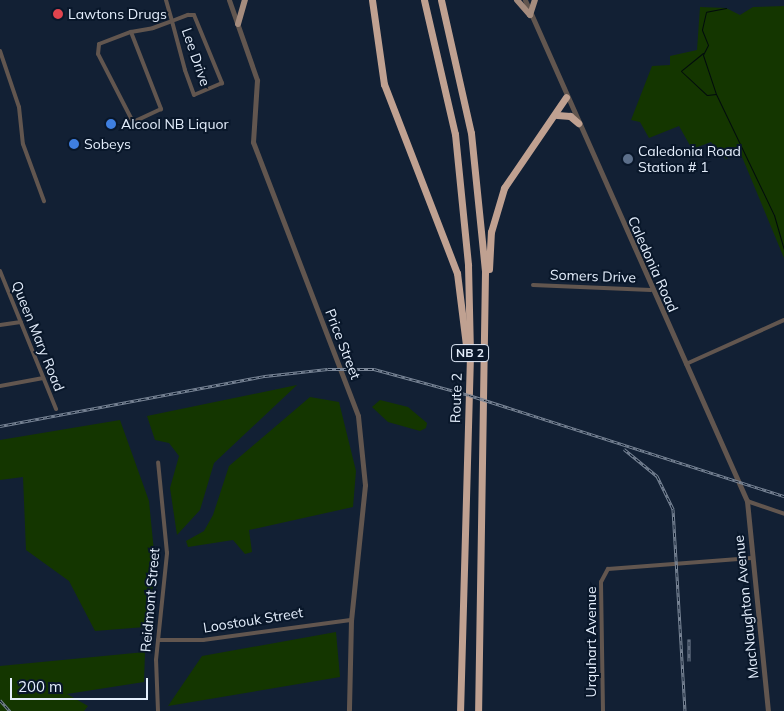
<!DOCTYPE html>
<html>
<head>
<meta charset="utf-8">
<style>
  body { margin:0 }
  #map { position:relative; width:784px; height:711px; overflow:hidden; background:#122034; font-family:Mulish,sans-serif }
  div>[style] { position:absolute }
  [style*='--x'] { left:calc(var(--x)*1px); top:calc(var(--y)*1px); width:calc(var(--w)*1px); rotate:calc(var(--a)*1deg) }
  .green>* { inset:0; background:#143600 }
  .stream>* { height:1px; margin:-0.5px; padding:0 0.5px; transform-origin:0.5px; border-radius:0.5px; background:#020b0d }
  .minor>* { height:4px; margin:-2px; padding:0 2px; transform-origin:2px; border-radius:2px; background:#62564f }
  .tertiary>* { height:5px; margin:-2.5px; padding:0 2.5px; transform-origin:2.5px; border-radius:2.5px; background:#62564f }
  .primary>* { height:6px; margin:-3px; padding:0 3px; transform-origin:3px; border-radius:3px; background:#a58c7e }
  .motorway>* { height:7px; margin:-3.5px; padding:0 3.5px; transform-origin:3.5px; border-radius:3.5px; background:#c0a191 }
  .rail>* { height:3px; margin-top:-1.5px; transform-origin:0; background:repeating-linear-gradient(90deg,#09172a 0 4px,#7a8697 0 8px); box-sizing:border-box; border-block:1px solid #7a8697 }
  .dots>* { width:14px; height:14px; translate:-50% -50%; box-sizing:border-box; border:2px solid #09172a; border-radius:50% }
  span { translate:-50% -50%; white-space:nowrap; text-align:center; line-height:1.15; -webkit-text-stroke:4px #09172a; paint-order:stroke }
  .shield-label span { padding:1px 4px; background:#09172a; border:1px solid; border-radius:4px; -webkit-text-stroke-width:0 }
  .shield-label { font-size:12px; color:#e4eefc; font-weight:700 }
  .poi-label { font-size:14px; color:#e4eefc }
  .left { translate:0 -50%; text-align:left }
  .street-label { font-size:14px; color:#e4eefc }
  .scale { position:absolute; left:10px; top:678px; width:138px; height:22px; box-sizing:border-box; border:2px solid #e4eefc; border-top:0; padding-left:6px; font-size:15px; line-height:18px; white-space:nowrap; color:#e4eefc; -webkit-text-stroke:4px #09172a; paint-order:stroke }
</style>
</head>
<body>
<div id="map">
  <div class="green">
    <i style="clip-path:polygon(784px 6px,784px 258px,740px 152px,726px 159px,711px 142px,692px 149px,679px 126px,649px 138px,640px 122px,631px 120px,652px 66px,670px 65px,670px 56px,697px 50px,700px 7px,726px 8px,740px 15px,753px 7px)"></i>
    <i style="clip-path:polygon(297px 385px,214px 463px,200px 510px,177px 535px,170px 488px,179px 456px,169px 443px,155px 440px,147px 416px)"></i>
    <i style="clip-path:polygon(310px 397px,339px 402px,356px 471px,353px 507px,249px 530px,252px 552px,245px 554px,233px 540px,188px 547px,186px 541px,204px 531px,213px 515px,229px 466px)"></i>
    <i style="clip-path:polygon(380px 400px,408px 407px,427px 423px,426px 428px,420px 431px,388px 422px,372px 407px)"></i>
    <i style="clip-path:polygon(120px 420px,149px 501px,156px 572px,145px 627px,95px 631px,69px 581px,26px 550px,23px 477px,0 480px,0 440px)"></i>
    <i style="clip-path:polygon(336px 632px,340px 677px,168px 706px,202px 656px)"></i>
    <i style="clip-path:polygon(145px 652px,144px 682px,67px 694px,88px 706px,84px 711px,0 711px,0 666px)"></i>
  </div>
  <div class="stream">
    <i style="--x:726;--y:8;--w:20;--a:169"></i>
    <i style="--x:706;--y:12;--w:18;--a:103"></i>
    <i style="--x:702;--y:30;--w:16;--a:68"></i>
    <i style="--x:708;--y:45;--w:11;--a:117"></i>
    <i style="--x:703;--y:55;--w:41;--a:71.6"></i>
    <i style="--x:716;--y:94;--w:134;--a:64.4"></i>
    <i style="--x:774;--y:215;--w:35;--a:74"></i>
    <i style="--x:703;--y:53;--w:28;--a:141"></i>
    <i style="--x:681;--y:71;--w:35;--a:43"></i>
    <i style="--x:707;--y:95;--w:9;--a:-6"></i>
  </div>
  <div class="minor">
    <i style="--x:131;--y:32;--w:83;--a:68.7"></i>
    <i style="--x:161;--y:109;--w:31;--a:155"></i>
    <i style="--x:133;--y:122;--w:76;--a:-117.2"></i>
    <i style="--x:98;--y:54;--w:10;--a:-84"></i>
    <i style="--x:99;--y:44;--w:34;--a:-21"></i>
    <i style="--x:131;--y:32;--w:22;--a:-10"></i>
    <i style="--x:153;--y:28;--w:20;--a:-20"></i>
    <i style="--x:172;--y:21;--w:17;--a:-21"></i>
    <i style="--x:188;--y:15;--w:6;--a:0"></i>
    <i style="--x:194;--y:15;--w:74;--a:67.6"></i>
    <i style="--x:222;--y:83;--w:30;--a:157"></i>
    <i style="--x:194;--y:95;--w:27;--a:-110"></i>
    <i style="--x:185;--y:70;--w:51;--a:-104.9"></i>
    <i style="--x:172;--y:21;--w:22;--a:-106"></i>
    <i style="--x:0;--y:51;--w:59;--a:71.3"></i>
    <i style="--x:19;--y:107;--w:37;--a:84"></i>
    <i style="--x:23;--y:144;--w:61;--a:69.8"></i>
    <i style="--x:0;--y:271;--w:149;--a:67.9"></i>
    <i style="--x:533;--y:285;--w:118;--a:2.4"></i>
    <i style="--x:0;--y:325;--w:21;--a:-8"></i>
    <i style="--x:686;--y:364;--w:107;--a:-24.2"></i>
    <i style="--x:0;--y:386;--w:44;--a:-10.5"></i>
    <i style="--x:747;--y:501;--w:39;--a:19"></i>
    <i style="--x:158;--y:640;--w:45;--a:0"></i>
    <i style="--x:203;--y:640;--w:149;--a:-7.7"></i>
    <i style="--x:158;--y:711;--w:51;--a:-92.2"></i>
    <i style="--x:156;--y:660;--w:108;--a:-84.1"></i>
    <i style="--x:167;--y:553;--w:91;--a:-95.6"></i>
    <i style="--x:603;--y:711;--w:129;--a:-90.9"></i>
    <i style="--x:601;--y:582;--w:15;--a:-62"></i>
    <i style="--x:608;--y:569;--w:144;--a:-4.4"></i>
  </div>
  <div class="tertiary">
    <i style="--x:229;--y:0;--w:85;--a:70.7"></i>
    <i style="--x:257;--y:80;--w:62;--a:93.7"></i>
    <i style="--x:253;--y:142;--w:293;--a:69"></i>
    <i style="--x:358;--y:416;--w:69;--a:84.2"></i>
    <i style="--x:365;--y:485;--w:136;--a:95.9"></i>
    <i style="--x:351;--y:620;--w:91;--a:91.3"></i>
    <i style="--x:525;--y:0;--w:548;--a:66.1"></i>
    <i style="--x:747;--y:501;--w:211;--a:84.3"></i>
  </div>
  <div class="primary">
    <i style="--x:517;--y:0;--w:20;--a:49"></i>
    <i style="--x:530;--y:15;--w:16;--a:-72"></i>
    <i style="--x:238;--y:24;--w:25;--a:-74"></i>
  </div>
  <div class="motorway">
    <i style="--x:372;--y:0;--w:85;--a:81.9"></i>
    <i style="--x:384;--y:84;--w:203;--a:68.9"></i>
    <i style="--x:457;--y:273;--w:73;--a:82.9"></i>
    <i style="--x:424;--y:0;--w:138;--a:77"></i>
    <i style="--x:455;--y:134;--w:132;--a:84.3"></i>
    <i style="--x:468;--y:265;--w:90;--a:88.7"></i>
    <i style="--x:470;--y:355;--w:356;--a:91.6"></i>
    <i style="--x:441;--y:0;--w:136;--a:77.3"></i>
    <i style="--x:471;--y:133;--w:140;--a:84.2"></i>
    <i style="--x:485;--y:272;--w:439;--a:90.9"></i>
    <i style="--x:557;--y:115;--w:13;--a:4"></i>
    <i style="--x:570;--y:116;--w:11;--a:41"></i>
    <i style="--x:489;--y:269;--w:37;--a:-87"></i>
    <i style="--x:491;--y:232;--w:46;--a:-73.5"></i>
    <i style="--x:504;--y:188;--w:110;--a:-55.7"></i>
  </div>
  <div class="rail">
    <i style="--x:0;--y:426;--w:270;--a:-10.7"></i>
    <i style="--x:265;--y:376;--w:63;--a:-6.3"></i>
    <i style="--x:328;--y:369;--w:46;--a:0"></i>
    <i style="--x:374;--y:369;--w:98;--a:15.3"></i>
    <i style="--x:469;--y:395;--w:331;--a:17.8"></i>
    <i style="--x:624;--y:449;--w:43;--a:39.3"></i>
    <i style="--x:657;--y:476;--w:37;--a:64"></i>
    <i style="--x:673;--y:509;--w:202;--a:86.6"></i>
    <i style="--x:689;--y:661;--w:22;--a:-90"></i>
    <i style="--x:0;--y:700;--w:15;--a:48"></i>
  </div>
  <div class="dots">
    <i style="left:58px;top:14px;background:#e0444e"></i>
    <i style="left:111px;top:124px;background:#3f7fe0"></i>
    <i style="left:74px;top:144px;background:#3f7fe0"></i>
    <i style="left:628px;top:159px;background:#5c6f8a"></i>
  </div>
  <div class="shield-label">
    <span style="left:470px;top:353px">NB 2</span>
  </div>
  <div class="poi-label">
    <span class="left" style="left:68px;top:14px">Lawtons Drugs</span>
    <span class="left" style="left:121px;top:124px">Alcool NB Liquor</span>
    <span class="left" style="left:84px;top:144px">Sobeys</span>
    <span class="left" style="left:638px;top:159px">Caledonia Road<br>Station # 1</span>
  </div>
  <div class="street-label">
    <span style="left:196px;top:57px;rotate:71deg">Lee Drive</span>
    <span style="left:653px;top:264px;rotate:66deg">Caledonia Road</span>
    <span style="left:593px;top:276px;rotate:2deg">Somers Drive</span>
    <span style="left:38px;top:336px;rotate:68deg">Queen Mary Road</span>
    <span style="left:343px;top:344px;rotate:69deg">Price Street</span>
    <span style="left:456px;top:398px;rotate:-88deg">Route 2</span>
    <span style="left:150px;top:600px;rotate:-85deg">Reidmont Street</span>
    <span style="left:746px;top:607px;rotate:-96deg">MacNaughton Avenue</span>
    <span style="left:253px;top:620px;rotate:-9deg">Loostouk Street</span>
    <span style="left:591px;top:642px;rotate:-90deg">Urquhart Avenue</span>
  </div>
  <div class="scale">200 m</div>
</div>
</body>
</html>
